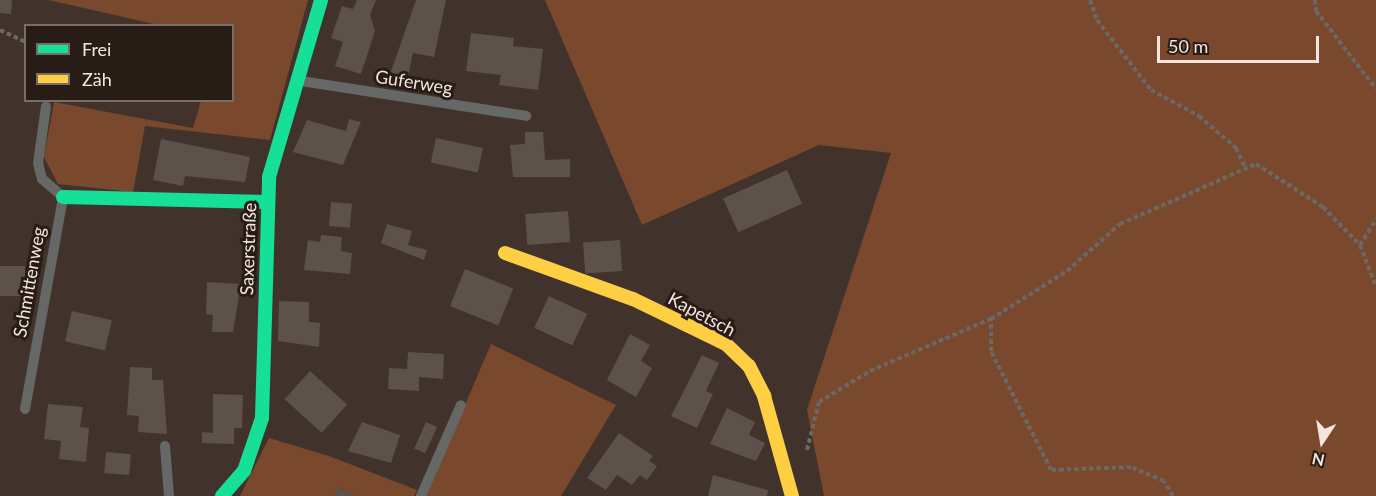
<!DOCTYPE html>
<html>
<head>
<meta charset="utf-8">
<style>
  body { margin:0 }
  #map { position:relative; width:1376px; height:496px; overflow:hidden; background:#41332b; font-family:Lato,sans-serif }
  div>[style] { position:absolute }
  [style*='--x'] { left:calc(var(--x)*1px); top:calc(var(--y)*1px); width:calc(var(--w)*1px); rotate:calc(var(--a)*1deg) }
  .green>* { inset:0; background:#79482d }
  .building>* { inset:0; background:#5c514b; transform-origin:0 0 }
  .path>* { height:4px; margin-top:-2px; transform-origin:0; background:repeating-linear-gradient(90deg,#6b6966 0 4.5px,transparent 0 7.5px) }
  .lane>* { height:10px; margin:-5px; padding:0 5px; transform-origin:5px; border-radius:5px; background:#666866 }
  .fast>* { height:14px; margin:-7px; padding:0 7px; transform-origin:7px; border-radius:7px; background:#16e098 }
  .slow>* { height:14px; margin:-7px; padding:0 7px; transform-origin:7px; border-radius:7px; background:#ffcf43 }
  span { translate:-50% -50%; white-space:nowrap; text-align:center; line-height:1.15; -webkit-text-stroke:6px #271c16; paint-order:stroke }
  .street-label { font-size:18px; color:#f6e5dd }
  .legend { position:absolute; left:24px; top:24px; width:210px; height:78px; box-sizing:border-box; background:#271c16; border:2px solid #7a6c66; margin:0; padding:8px 10px; list-style:none; font-size:18px; color:#f6e5dd }
  .legend li { display:flex; align-items:center; gap:12px; height:30px }
  .legend b { width:30px; border:2px solid #7a6c66 }
  .north { position:absolute; left:1292px; top:412px; width:60px; height:60px; -webkit-text-stroke:4px #271c16; paint-order:stroke; rotate:192deg; font-size:16px; font-weight:700; line-height:24px; text-align:center; color:#f6e5dd }
  .north::after { content:''; display:block; margin:auto; width:21px; height:27px; background:#f6e5dd; clip-path:polygon(50% 0,100% 100%,50% 72%,0 100%) }
  .scale { position:absolute; left:1157px; top:36px; width:162px; height:27px; box-sizing:border-box; border:3px solid #f6e5dd; border-top:0; padding-left:8px; font-size:18px; line-height:21px; white-space:nowrap; color:#f6e5dd; -webkit-text-stroke:4px #271c16; paint-order:stroke }
</style>
</head>
<body>
<div id="map">
  <div class="green">
    <i style="clip-path:polygon(49px 0,308px 0,270px 140px,145px 126px,133px 192px,58px 184px,44px 157px,54px 102px,193px 128px,201px 101px,232px 100px,232px 26px,158px 25px)"></i>
    <i style="clip-path:polygon(545px 0,1376px 0,1376px 496px,824px 496px,807px 410px,891px 153px,819px 145px,642px 225px)"></i>
    <i style="clip-path:polygon(491px 344px,616px 405px,561px 496px,426px 496px)"></i>
    <i style="clip-path:polygon(269px 438px,329px 456px,417px 490px,414px 496px,355px 496px,339px 487px,334px 496px,240px 496px)"></i>
  </div>
  <div class="building">
    <i style="clip-path:polygon(0 0,12px 0,11px 14px,0 13px)"></i>
    <i style="clip-path:polygon(357px 0,376px 0,370px 15px,375px 31px,361px 74px,335px 66px,343px 42px,331px 38px,342px 6px,353px 9px)"></i>
    <i style="clip-path:polygon(416px 0,446px 0,434px 57px,413px 53px,407px 81px,389px 77px)"></i>
    <i style="clip-path:polygon(471px 33px,514px 38px,513px 46px,543px 49px,538px 90px,499px 85px,501px 75px,466px 71px)"></i>
    <i style="clip-path:polygon(349px 119px,361px 122px,343px 165px,293px 152px,307px 120px,346px 131px)"></i>
    <i style="clip-path:polygon(525px 132px,543px 132px,545px 160px,570px 159px,570px 177px,513px 177px,510px 145px,525px 144px)"></i>
    <i style="left:436px;top:138px;width:48px;height:25px;rotate:12deg"></i>
    <i style="clip-path:polygon(161px 139px,250px 157px,245px 182px,185px 176px,183px 186px,153px 180px)"></i>
    <i style="left:787px;top:170px;width:37px;height:70px;rotate:66deg"></i>
    <i style="left:331px;top:202px;width:21px;height:24px;rotate:5deg"></i>
    <i style="left:568px;top:211px;width:31px;height:43px;rotate:86deg"></i>
    <i style="clip-path:polygon(387px 224px,412px 231px,408px 245px,427px 250px,424px 260px,381px 243px)"></i>
    <i style="clip-path:polygon(321px 235px,342px 237px,341px 251px,352px 253px,350px 274px,304px 270px,308px 240px,320px 242px)"></i>
    <i style="left:620px;top:240px;width:31px;height:37px;rotate:86deg"></i>
    <i style="left:0;top:266px;width:25px;height:30px"></i>
    <i style="left:465px;top:269px;width:52px;height:40px;rotate:22deg"></i>
    <i style="clip-path:polygon(207px 282px,241px 284px,233px 332px,212px 332px,213px 315px,206px 314px)"></i>
    <i style="left:549px;top:296px;width:42px;height:35px;rotate:25deg"></i>
    <i style="clip-path:polygon(279px 301px,309px 302px,309px 322px,320px 323px,319px 347px,278px 341px)"></i>
    <i style="left:72px;top:311px;width:41px;height:31px;rotate:13deg"></i>
    <i style="clip-path:polygon(630px 334px,650px 345px,641px 361px,652px 368px,636px 397px,607px 380px)"></i>
    <i style="clip-path:polygon(408px 352px,444px 354px,443px 379px,419px 377px,419px 391px,388px 389px,389px 368px,407px 369px)"></i>
    <i style="clip-path:polygon(702px 355px,719px 363px,706px 391px,713px 394px,697px 428px,671px 416px)"></i>
    <i style="clip-path:polygon(130px 367px,152px 368px,152px 380px,163px 380px,167px 434px,138px 432px,139px 416px,127px 415px)"></i>
    <i style="left:310px;top:371px;width:50px;height:38px;rotate:42deg"></i>
    <i style="clip-path:polygon(213px 394px,243px 395px,242px 428px,234px 428px,234px 444px,202px 443px,202px 432px,213px 433px)"></i>
    <i style="clip-path:polygon(48px 404px,83px 407px,80px 427px,89px 428px,86px 462px,59px 459px,61px 441px,44px 439px)"></i>
    <i style="clip-path:polygon(727px 408px,755px 422px,749px 435px,765px 443px,756px 461px,710px 444px)"></i>
    <i style="clip-path:polygon(362px 422px,400px 435px,391px 463px,348px 451px)"></i>
    <i style="left:426px;top:422px;width:12px;height:29px;rotate:24deg"></i>
    <i style="clip-path:polygon(619px 433px,653px 456px,649px 461px,657px 466px,647px 480px,640px 475px,632px 485px,617px 475px,606px 490px,587px 478px)"></i>
    <i style="left:106px;top:452px;width:25px;height:21px;rotate:5deg"></i>
    <i style="clip-path:polygon(713px 475px,768px 490px,767px 496px,708px 496px)"></i>
    <i style="clip-path:polygon(338px 487px,356px 496px,334px 496px)"></i>
  </div>
  <div class="path">
    <i style="--x:1090;--y:0;--w:21;--a:71"></i>
    <i style="--x:1097;--y:20;--w:88;--a:52.4"></i>
    <i style="--x:1151;--y:90;--w:55;--a:28.4"></i>
    <i style="--x:1199;--y:116;--w:49;--a:40.9"></i>
    <i style="--x:1236;--y:148;--w:21;--a:65"></i>
    <i style="--x:1315;--y:0;--w:11;--a:85"></i>
    <i style="--x:1316;--y:11;--w:98;--a:52.4"></i>
    <i style="--x:0;--y:30;--w:29;--a:25"></i>
    <i style="--x:1360;--y:245;--w:31;--a:-58"></i>
    <i style="--x:807;--y:450;--w:49;--a:-76"></i>
    <i style="--x:819;--y:402;--w:60;--a:-31.3"></i>
    <i style="--x:870;--y:371;--w:132;--a:-23.3"></i>
    <i style="--x:1173;--y:496;--w:17;--a:-121"></i>
    <i style="--x:1164;--y:481;--w:36;--a:-157"></i>
    <i style="--x:1131;--y:467;--w:80;--a:177.9"></i>
    <i style="--x:1051;--y:470;--w:133;--a:-116.8"></i>
    <i style="--x:991;--y:351;--w:32;--a:-90"></i>
    <i style="--x:991;--y:319;--w:90;--a:-32.3"></i>
    <i style="--x:1067;--y:271;--w:71;--a:-41.6"></i>
    <i style="--x:1120;--y:224;--w:149;--a:-23.8"></i>
    <i style="--x:1256;--y:164;--w:80;--a:32.7"></i>
    <i style="--x:1323;--y:207;--w:53;--a:45.8"></i>
    <i style="--x:1360;--y:245;--w:45;--a:69.1"></i>
  </div>
  <div class="lane">
    <i style="--x:301;--y:81;--w:228;--a:8.8"></i>
    <i style="--x:25;--y:409;--w:215;--a:-79.8"></i>
    <i style="--x:63;--y:197;--w:28;--a:-139"></i>
    <i style="--x:42;--y:179;--w:16;--a:-104"></i>
    <i style="--x:38;--y:163;--w:57;--a:-81.9"></i>
    <i style="--x:165;--y:446;--w:50;--a:85.4"></i>
    <i style="--x:421;--y:496;--w:99;--a:-66.3"></i>
  </div>
  <div class="fast">
    <i style="--x:63;--y:197;--w:205;--a:1.4"></i>
    <i style="--x:222;--y:496;--w:33;--a:-49"></i>
    <i style="--x:244;--y:471;--w:56;--a:-71.2"></i>
    <i style="--x:262;--y:418;--w:241;--a:-88.3"></i>
    <i style="--x:269;--y:177;--w:184;--a:-73.6"></i>
  </div>
  <div class="slow">
    <i style="--x:505;--y:253;--w:136;--a:19.8"></i>
    <i style="--x:633;--y:299;--w:103;--a:25.8"></i>
    <i style="--x:726;--y:344;--w:32;--a:44"></i>
    <i style="--x:749;--y:366;--w:34;--a:63"></i>
    <i style="--x:764;--y:396;--w:104;--a:74.4"></i>
  </div>
  <div class="street-label">
    <span style="left:414px;top:82px;rotate:9deg">Guferweg</span>
    <span style="left:248px;top:249px;rotate:-88deg">Saxerstraße</span>
    <span style="left:29px;top:282px;rotate:-80deg">Schmittenweg</span>
    <span style="left:702px;top:314px;rotate:28deg">Kapetsch</span>
  </div>
  <ul class="legend">
  <li><b style="height:8px;background:#16e098"></b>Frei</li>
  <li><b style="height:8px;background:#ffcf43"></b>Zäh</li>
  </ul>
  <div class="north">N</div>
  <div class="scale">50 m</div>
</div>
</body>
</html>
